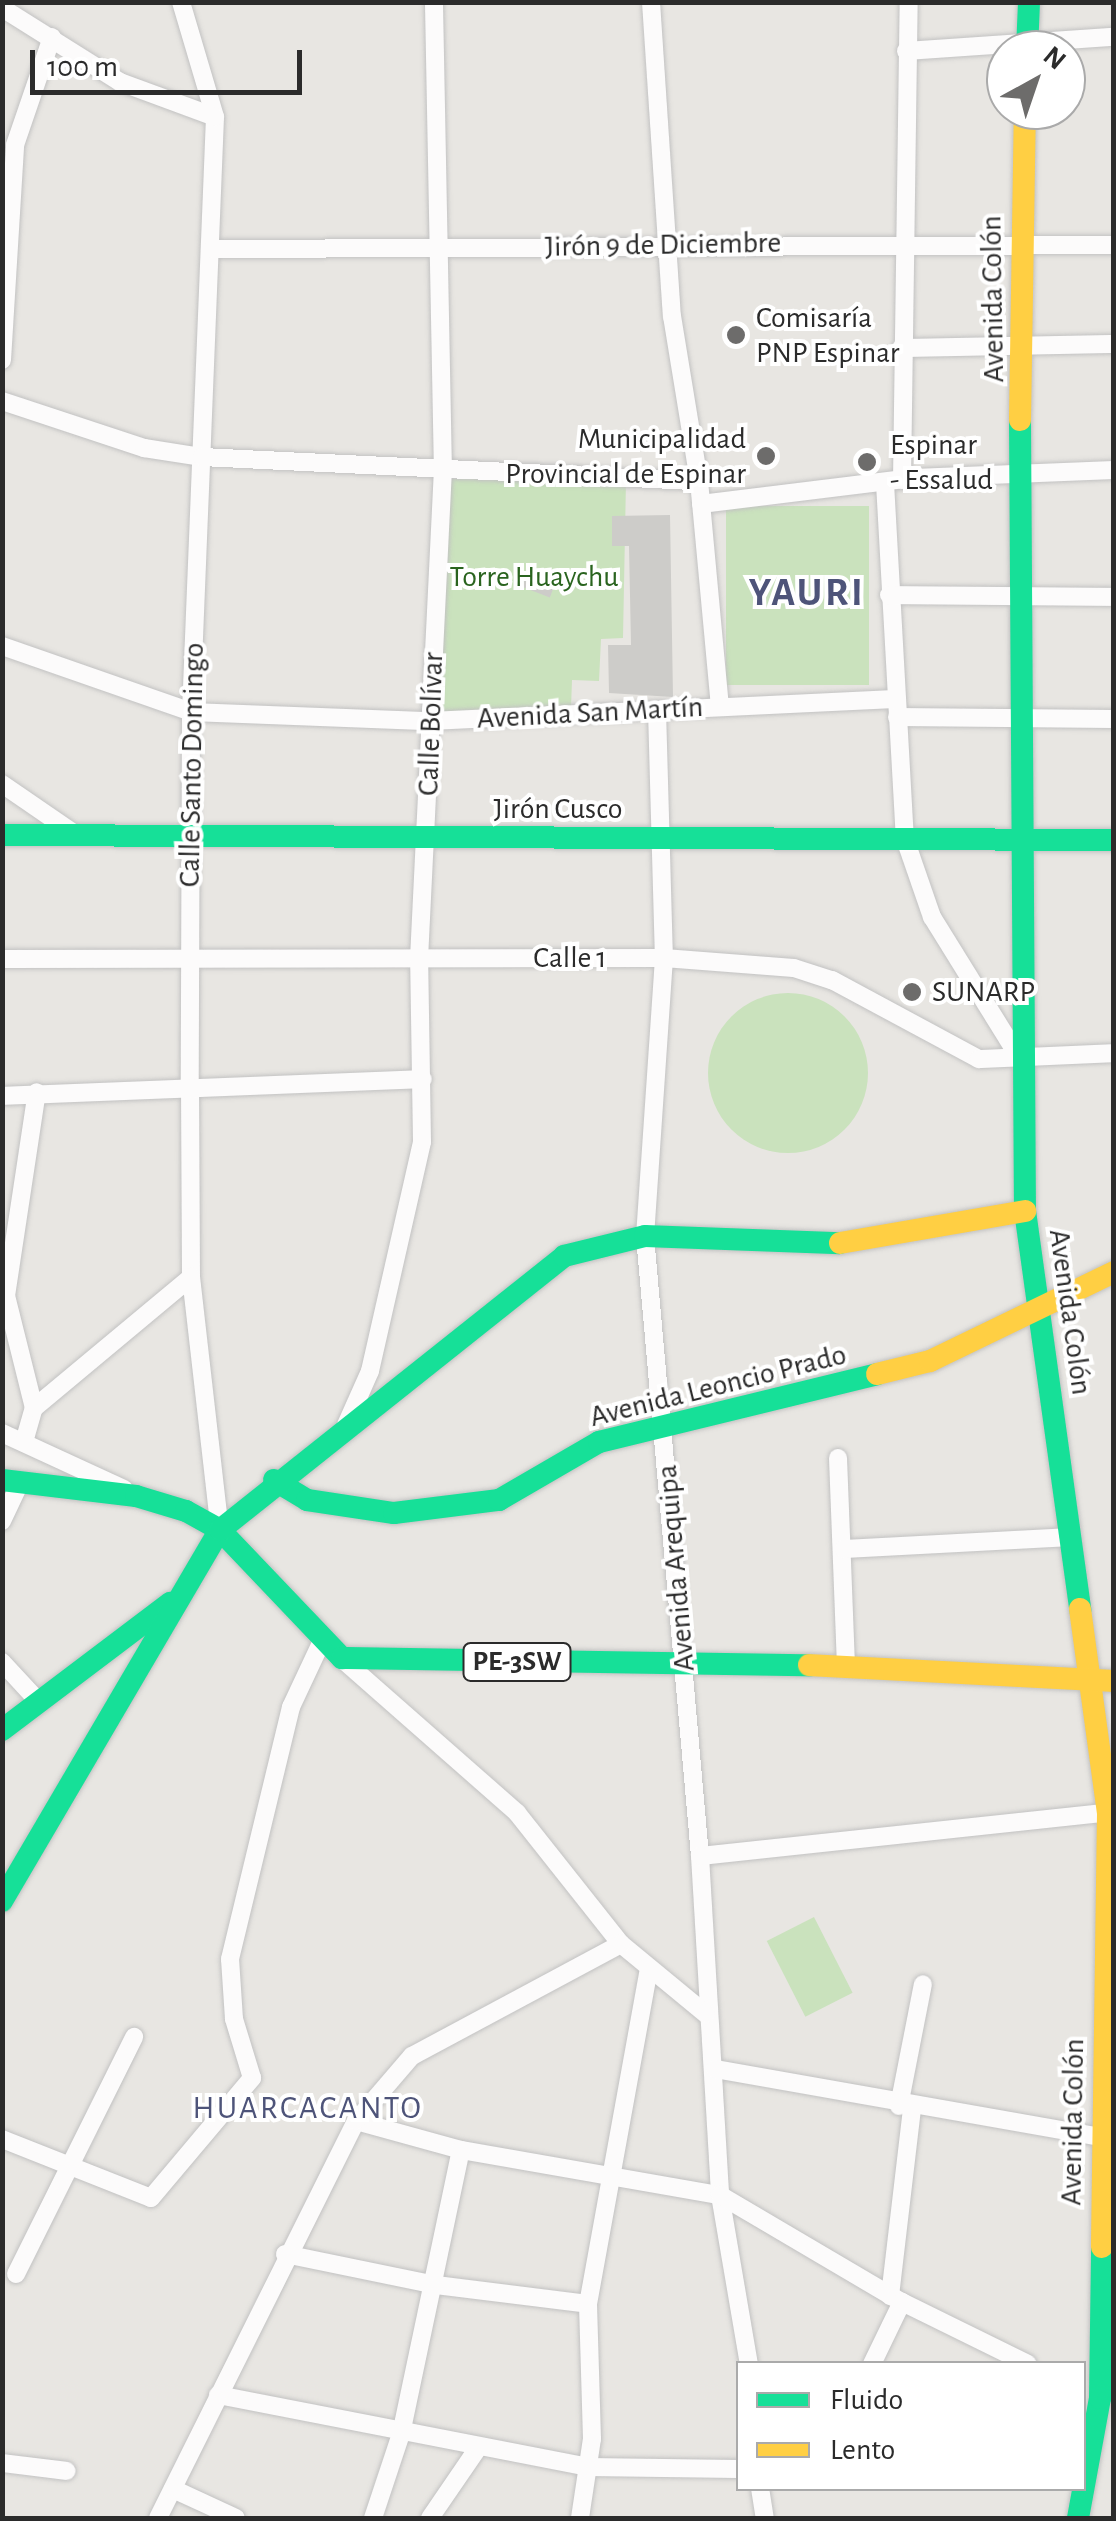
<!DOCTYPE html>
<html>
<head>
<meta charset="utf-8">
<style>
  body { margin:0 }
  #map { position:relative; width:1116px; height:2521px; overflow:hidden; background:#e8e6e2; font-family:"Alegreya Sans",sans-serif }
  div>[style] { position:absolute }
  [style*='--x'] { left:calc(var(--x)*1px); top:calc(var(--y)*1px); width:calc(var(--w)*1px); rotate:calc(var(--a)*1deg) }
  .green>* { inset:0; background:#cae2bd; transform-origin:0 0 }
  .round { border-radius:50% }
  .building>* { inset:0; background:#cdccc9; transform-origin:0 0 }
  .roads { filter:drop-shadow(0 0 2px #c2c2c2) drop-shadow(0 0 2px #c2c2c2) }
  .street>* { height:18px; margin:-9px; padding:0 9px; transform-origin:9px; border-radius:9px; background:#fcfbfb }
  .fast>* { height:22px; margin:-11px; padding:0 11px; transform-origin:11px; border-radius:11px; background:#16e098 }
  .slow>* { height:22px; margin:-11px; padding:0 11px; transform-origin:11px; border-radius:11px; background:#ffcf43 }
  .dots>* { width:28px; height:28px; translate:-50% -50%; box-sizing:border-box; border:5px solid #fff; border-radius:50% }
  span { translate:-50% -50%; white-space:nowrap; text-align:center; line-height:1.15; -webkit-text-stroke:8px #fff; paint-order:stroke }
  .shield-label span { padding:2px 8px; background:#fff; border:2px solid; border-radius:8px; -webkit-text-stroke-width:0 }
  .shield-label { font-size:28px; color:#2b2b2b; font-weight:700 }
  .street-label { font-size:30px; color:#2b2b2b }
  .poi-label { font-size:30px; color:#2b2b2b }
  .left { translate:0 -50%; text-align:left }
  .right { translate:-100% -50%; text-align:right }
  .park-label { font-size:30px; color:#2a641f }
  .neighbourhood-label { font-size:32px; color:#4e5479; letter-spacing:2.5px }
  .district-label { font-size:40px; color:#4e5479; font-weight:700; letter-spacing:2.5px }
  .frame { position:absolute; inset:0; border:5px solid #2b2b2b; pointer-events:none }
  .legend { position:absolute; left:736px; top:2361px; width:350px; height:130px; box-sizing:border-box; background:#fff; border:2px solid #aaa; margin:0; padding:12px 18px; list-style:none; font-size:30px; color:#2b2b2b }
  .legend li { display:flex; align-items:center; gap:20px; height:50px }
  .legend b { width:50px; border:2px solid #aaa }
  .north { position:absolute; left:986px; top:30px; width:100px; height:100px; box-sizing:border-box; background:#fff; border:2px solid #aaa; border-radius:50%; rotate:40deg; font-size:28px; font-weight:700; line-height:40px; text-align:center; color:#2b2b2b }
  .north::after { content:''; display:block; margin:auto; width:35px; height:45px; background:#6d6c6b; clip-path:polygon(50% 0,100% 100%,50% 72%,0 100%) }
  .scale { position:absolute; left:30px; top:50px; width:272px; height:45px; box-sizing:border-box; border:5px solid #2b2b2b; border-top:0; padding-left:12px; font-size:30px; line-height:35px; white-space:nowrap; color:#2b2b2b; -webkit-text-stroke:8px #fff; paint-order:stroke }
</style>
</head>
<body>
<div id="map">
  <div class="green">
    <i style="clip-path:polygon(449px 479px,626px 481px,623px 638px,601px 639px,599px 681px,572px 680px,571px 708px,439px 716px)"></i>
    <i style="left:869px;top:506px;width:179px;height:143px;rotate:90deg"></i>
    <i class="round" style="left:708px;top:993px;width:160px;height:160px"></i>
    <i style="left:814px;top:1917px;width:85px;height:53px;rotate:63deg"></i>
  </div>
  <div class="building">
    <i style="clip-path:polygon(670px 515px,673px 697px,609px 693px,608px 645px,631px 645px,629px 546px,612px 546px,612px 516px)"></i>
    <i style="left:529px;top:568px;width:30px;height:20px;rotate:21deg"></i>
  </div>
  <div class="roads">
    <div class="street">
      <i style="--x:181;--y:2;--w:120;--a:73.5"></i>
      <i style="--x:215;--y:117;--w:595;--a:92.31"></i>
      <i style="--x:191;--y:712;--w:374;--a:90.2"></i>
      <i style="--x:190;--y:1086;--w:191;--a:89.7"></i>
      <i style="--x:191;--y:1277;--w:255;--a:83.5"></i>
      <i style="--x:651;--y:2;--w:315;--a:86.2"></i>
      <i style="--x:672;--y:316;--w:167;--a:80.7"></i>
      <i style="--x:699;--y:481;--w:227;--a:84.7"></i>
      <i style="--x:2;--y:8;--w:139;--a:32.1"></i>
      <i style="--x:120;--y:82;--w:101;--a:20.2"></i>
      <i style="--x:906;--y:51;--w:208;--a:-3.9"></i>
      <i style="--x:213;--y:249;--w:901;--a:-0.25"></i>
      <i style="--x:901;--y:348;--w:213;--a:-1.1"></i>
      <i style="--x:2;--y:360;--w:215;--a:-86.5"></i>
      <i style="--x:15;--y:145;--w:114;--a:-71.1"></i>
      <i style="--x:2;--y:401;--w:150;--a:18.3"></i>
      <i style="--x:144;--y:448;--w:59;--a:8.8"></i>
      <i style="--x:202;--y:457;--w:498;--a:2.8"></i>
      <i style="--x:902;--y:480;--w:478;--a:-89.2"></i>
      <i style="--x:885;--y:483;--w:357;--a:86.8"></i>
      <i style="--x:905;--y:839;--w:83;--a:70.9"></i>
      <i style="--x:932;--y:917;--w:171;--a:58.2"></i>
      <i style="--x:701;--y:504;--w:215;--a:-7"></i>
      <i style="--x:914;--y:478;--w:200;--a:-2.3"></i>
      <i style="--x:889;--y:595;--w:225;--a:0.5"></i>
      <i style="--x:2;--y:646;--w:200;--a:19.2"></i>
      <i style="--x:191;--y:712;--w:239;--a:2.2"></i>
      <i style="--x:430;--y:721;--w:465;--a:-2.7"></i>
      <i style="--x:657;--y:710;--w:248;--a:88.4"></i>
      <i style="--x:664;--y:958;--w:279;--a:93.9"></i>
      <i style="--x:645;--y:1236;--w:622;--a:84.93"></i>
      <i style="--x:700;--y:1856;--w:340;--a:86.6"></i>
      <i style="--x:720;--y:2195;--w:171;--a:80.3"></i>
      <i style="--x:897;--y:717;--w:217;--a:0.5"></i>
      <i style="--x:2;--y:784;--w:88;--a:34.4"></i>
      <i style="--x:2;--y:959;--w:662;--a:-0.09"></i>
      <i style="--x:664;--y:958;--w:130;--a:4.4"></i>
      <i style="--x:794;--y:968;--w:40;--a:18"></i>
      <i style="--x:832;--y:980;--w:167;--a:28.3"></i>
      <i style="--x:979;--y:1059;--w:135;--a:-2.5"></i>
      <i style="--x:2;--y:1096;--w:421;--a:-2.3"></i>
      <i style="--x:34;--y:1408;--w:115;--a:-104"></i>
      <i style="--x:6;--y:1296;--w:206;--a:-81.4"></i>
      <i style="--x:346;--y:1425;--w:59;--a:-66"></i>
      <i style="--x:370;--y:1371;--w:235;--a:-77.2"></i>
      <i style="--x:422;--y:1142;--w:183;--a:-90.9"></i>
      <i style="--x:419;--y:959;--w:487;--a:-87.2"></i>
      <i style="--x:443;--y:473;--w:471;--a:-91.1"></i>
      <i style="--x:2;--y:1433;--w:134;--a:24.7"></i>
      <i style="--x:24;--y:1442;--w:35;--a:-74"></i>
      <i style="--x:34;--y:1408;--w:204;--a:-39.8"></i>
      <i style="--x:838;--y:1458;--w:208;--a:87.8"></i>
      <i style="--x:2;--y:1521;--w:42;--a:-64.7"></i>
      <i style="--x:844;--y:1549;--w:228;--a:-3"></i>
      <i style="--x:342;--y:1659;--w:233;--a:41.3"></i>
      <i style="--x:517;--y:1813;--w:167;--a:51.6"></i>
      <i style="--x:621;--y:1944;--w:110;--a:39.5"></i>
      <i style="--x:2;--y:1662;--w:53;--a:47.3"></i>
      <i style="--x:700;--y:1856;--w:416;--a:-6.1"></i>
      <i style="--x:715;--y:2069;--w:405;--a:10"></i>
      <i style="--x:899;--y:2106;--w:124;--a:-78.9"></i>
      <i style="--x:356;--y:2121;--w:109;--a:15.4"></i>
      <i style="--x:461;--y:2150;--w:263;--a:9.9"></i>
      <i style="--x:720;--y:2195;--w:211;--a:30.5"></i>
      <i style="--x:902;--y:2302;--w:140;--a:26.2"></i>
      <i style="--x:2;--y:2139;--w:160;--a:21.6"></i>
      <i style="--x:151;--y:2198;--w:157;--a:-49.9"></i>
      <i style="--x:252;--y:2078;--w:62;--a:-107"></i>
      <i style="--x:234;--y:2019;--w:60;--a:-93.8"></i>
      <i style="--x:230;--y:1959;--w:259;--a:-76.4"></i>
      <i style="--x:291;--y:1707;--w:71;--a:-64.9"></i>
      <i style="--x:285;--y:2254;--w:154;--a:11.6"></i>
      <i style="--x:436;--y:2285;--w:153;--a:7.1"></i>
      <i style="--x:16;--y:2274;--w:265;--a:-63.5"></i>
      <i style="--x:890;--y:2296;--w:189;--a:-83.3"></i>
      <i style="--x:872;--y:2364;--w:69;--a:-64.2"></i>
      <i style="--x:218;--y:2395;--w:377;--a:11"></i>
      <i style="--x:588;--y:2467;--w:150;--a:0.8"></i>
      <i style="--x:2;--y:2463;--w:65;--a:7"></i>
      <i style="--x:760;--y:2488;--w:30;--a:81"></i>
      <i style="--x:173;--y:2489;--w:69;--a:24.7"></i>
      <i style="--x:158;--y:2518;--w:444;--a:-63.5"></i>
      <i style="--x:356;--y:2121;--w:86;--a:-49.3"></i>
      <i style="--x:412;--y:2056;--w:237;--a:-28.2"></i>
      <i style="--x:373;--y:2518;--w:89;--a:-71.6"></i>
      <i style="--x:401;--y:2434;--w:290;--a:-78.1"></i>
      <i style="--x:430;--y:2518;--w:85;--a:-55.6"></i>
      <i style="--x:580;--y:2518;--w:80;--a:-81.4"></i>
      <i style="--x:592;--y:2439;--w:135;--a:-91.7"></i>
      <i style="--x:588;--y:2304;--w:336;--a:-79.7"></i>
    </div>
    <div class="fast">
      <i style="--x:1027;--y:50;--w:48;--a:-87.6"></i>
      <i style="--x:1020;--y:420;--w:791;--a:89.64"></i>
      <i style="--x:1025;--y:1211;--w:402;--a:82.1"></i>
      <i style="--x:2;--y:835;--w:1112;--a:0.26"></i>
      <i style="--x:2;--y:1480;--w:135;--a:6.8"></i>
      <i style="--x:136;--y:1496;--w:52;--a:16.7"></i>
      <i style="--x:186;--y:1511;--w:39;--a:29"></i>
      <i style="--x:220;--y:1530;--w:177;--a:46.4"></i>
      <i style="--x:342;--y:1658;--w:467;--a:0.9"></i>
      <i style="--x:274;--y:1480;--w:39;--a:31"></i>
      <i style="--x:307;--y:1500;--w:88;--a:8.5"></i>
      <i style="--x:394;--y:1513;--w:106;--a:-7.1"></i>
      <i style="--x:499;--y:1500;--w:116;--a:-30.1"></i>
      <i style="--x:599;--y:1442;--w:286;--a:-13.7"></i>
      <i style="--x:2;--y:1730;--w:211;--a:-37.1"></i>
      <i style="--x:2;--y:1901;--w:430;--a:-59.6"></i>
      <i style="--x:220;--y:1530;--w:440;--a:-38.5"></i>
      <i style="--x:564;--y:1256;--w:83;--a:-13.9"></i>
      <i style="--x:645;--y:1236;--w:195;--a:2.1"></i>
      <i style="--x:1078;--y:2518;--w:122;--a:-79.6"></i>
      <i style="--x:1100;--y:2398;--w:151;--a:-89.2"></i>
    </div>
    <div class="slow">
      <i style="--x:1020;--y:420;--w:310;--a:-89.1"></i>
      <i style="--x:840;--y:1243;--w:188;--a:-9.8"></i>
      <i style="--x:877;--y:1374;--w:55;--a:-13.8"></i>
      <i style="--x:930;--y:1361;--w:204;--a:-25.8"></i>
      <i style="--x:1080;--y:1609;--w:206;--a:82.2"></i>
      <i style="--x:1108;--y:1813;--w:434;--a:90.8"></i>
      <i style="--x:809;--y:1665;--w:305;--a:3"></i>
    </div>
  </div>
  <div class="dots">
    <i style="left:736px;top:335px;background:#6d6c6b"></i>
    <i style="left:766px;top:456px;background:#6d6c6b"></i>
    <i style="left:867px;top:462px;background:#6d6c6b"></i>
    <i style="left:912px;top:992px;background:#6d6c6b"></i>
  </div>
  <div class="shield-label">
    <span style="left:517px;top:1662px">PE-3SW</span>
  </div>
  <div class="street-label">
    <span style="left:663px;top:245px;rotate:-1deg">Jirón 9 de Diciembre</span>
    <span style="left:993px;top:299px;rotate:-91deg">Avenida Colón</span>
    <span style="left:590px;top:713px;rotate:-3deg">Avenida San Martín</span>
    <span style="left:431px;top:724px;rotate:-88deg">Calle Bolívar</span>
    <span style="left:192px;top:765px;rotate:-89deg">Calle Santo Domingo</span>
    <span style="left:558px;top:809px">Jirón Cusco</span>
    <span style="left:570px;top:958px">Calle 1</span>
    <span style="left:1070px;top:1312px;rotate:82deg">Avenida Colón</span>
    <span style="left:718px;top:1386px;rotate:-14deg">Avenida Leoncio Prado</span>
    <span style="left:676px;top:1568px;rotate:-95deg">Avenida Arequipa</span>
    <span style="left:1073px;top:2122px;rotate:-89deg">Avenida Colón</span>
  </div>
  <div class="poi-label">
    <span class="left" style="left:756px;top:335px">Comisaría<br>PNP Espinar</span>
    <span class="right" style="left:746px;top:456px">Municipalidad<br>Provincial de Espinar</span>
    <span class="left" style="left:890px;top:462px">Espinar<br>- Essalud</span>
    <span class="left" style="left:932px;top:992px">SUNARP</span>
  </div>
  <div class="park-label">
    <span style="left:534px;top:577px">Torre Huaychu</span>
  </div>
  <div class="neighbourhood-label">
    <span style="left:308px;top:2108px">HUARCACANTO</span>
  </div>
  <div class="district-label">
    <span style="left:807px;top:593px">YAURI</span>
  </div>
  <div class="frame"></div>
  <ul class="legend">
  <li><b style="height:12px;background:#16e098"></b>Fluido</li>
  <li><b style="height:12px;background:#ffcf43"></b>Lento</li>
  </ul>
  <div class="north">N</div>
  <div class="scale">100 m</div>
</div>
</body>
</html>
